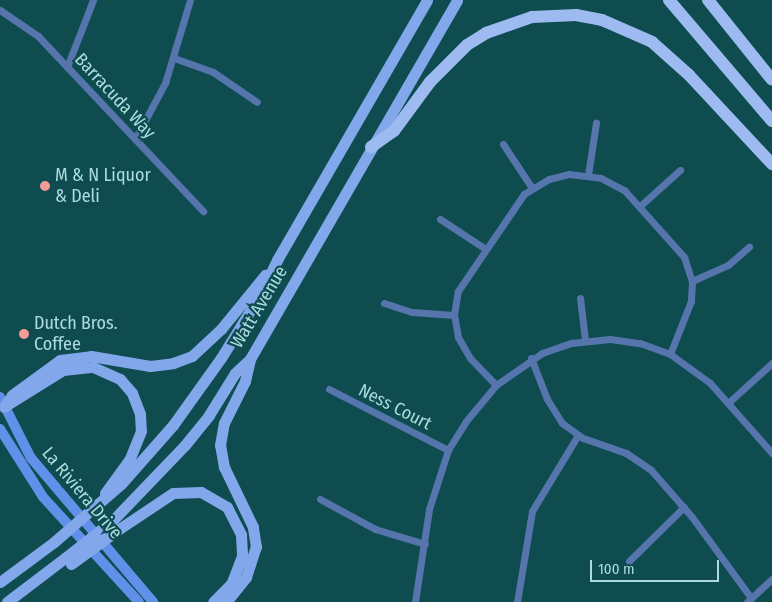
<!DOCTYPE html>
<html>
<head>
<meta charset="utf-8">
<style>
  body { margin:0 }
  #map { position:relative; width:772px; height:602px; overflow:hidden; background:#0e4c50; font-family:"Fira Sans Condensed",sans-serif }
  div>[style] { position:absolute }
  [style*='--x'] { left:calc(var(--x)*1px); top:calc(var(--y)*1px); width:calc(var(--w)*1px); rotate:calc(var(--a)*1deg) }
  .street>* { height:7px; margin:-3.5px; padding:0 3.5px; transform-origin:3.5px; border-radius:3.5px; background:#5775ad }
  .secondary>* { height:10px; margin:-5px; padding:0 5px; transform-origin:5px; border-radius:5px; background:#6190e8 }
  .primary>* { height:11px; margin:-5.5px; padding:0 5.5px; transform-origin:5.5px; border-radius:5.5px; background:#83a7eb }
  .highway>* { height:12px; margin:-6px; padding:0 6px; transform-origin:6px; border-radius:6px; background:#9ebbf1 }
  .primary-bridge>* { height:11px; margin:-5.5px; padding:0 5.5px; transform-origin:5.5px; border-radius:5.5px; background:#83a7eb }
  .dots>* { width:14px; height:14px; translate:-50% -50%; box-sizing:border-box; border:2px solid #0e4c50; border-radius:50% }
  span { translate:-50% -50%; white-space:nowrap; text-align:center; line-height:1.15; -webkit-text-stroke:4.5px #0e4c50; paint-order:stroke }
  .street-label { font-size:18px; color:#acdce0 }
  .poi-label { font-size:18px; color:#acdce0 }
  .left { translate:0 -50%; text-align:left }
  .scale { position:absolute; left:590px; top:560px; width:129px; height:22px; box-sizing:border-box; border:2px solid #acdce0; border-top:0; padding-left:6px; font-size:15px; line-height:18px; white-space:nowrap; color:#acdce0; -webkit-text-stroke:4px #0e4c50; paint-order:stroke }
</style>
</head>
<body>
<div id="map">
  <div class="street">
    <i style="--x:0;--y:10;--w:46;--a:34.4"></i>
    <i style="--x:38;--y:36;--w:241;--a:46.7"></i>
    <i style="--x:174;--y:58;--w:41;--a:19.7"></i>
    <i style="--x:213;--y:72;--w:53;--a:34.3"></i>
    <i style="--x:67;--y:67;--w:72;--a:-68.8"></i>
    <i style="--x:135;--y:139;--w:64;--a:-61.8"></i>
    <i style="--x:165;--y:83;--w:87;--a:-73.2"></i>
    <i style="--x:503;--y:144;--w:53;--a:56.6"></i>
    <i style="--x:588;--y:175;--w:53;--a:-81.3"></i>
    <i style="--x:640;--y:206;--w:54;--a:-42"></i>
    <i style="--x:440;--y:219;--w:53;--a:33.4"></i>
    <i style="--x:692;--y:281;--w:39;--a:-24"></i>
    <i style="--x:728;--y:265;--w:28;--a:-41"></i>
    <i style="--x:580;--y:298;--w:42;--a:83.2"></i>
    <i style="--x:384;--y:303;--w:29;--a:18"></i>
    <i style="--x:412;--y:312;--w:42;--a:4.1"></i>
    <i style="--x:531;--y:358;--w:44;--a:68.7"></i>
    <i style="--x:547;--y:399;--w:28;--a:58"></i>
    <i style="--x:562;--y:423;--w:26;--a:36"></i>
    <i style="--x:583;--y:438;--w:46;--a:19.2"></i>
    <i style="--x:626;--y:453;--w:30;--a:34"></i>
    <i style="--x:651;--y:470;--w:62;--a:48.9"></i>
    <i style="--x:692;--y:517;--w:100;--a:53.9"></i>
    <i style="--x:496;--y:385;--w:37;--a:-134"></i>
    <i style="--x:470;--y:358;--w:24;--a:-120"></i>
    <i style="--x:458;--y:337;--w:22;--a:-100"></i>
    <i style="--x:454;--y:315;--w:24;--a:-81"></i>
    <i style="--x:458;--y:291;--w:117;--a:-55.8"></i>
    <i style="--x:524;--y:194;--w:29;--a:-31"></i>
    <i style="--x:549;--y:179;--w:21;--a:-14"></i>
    <i style="--x:569;--y:174;--w:32;--a:7"></i>
    <i style="--x:601;--y:178;--w:27;--a:28"></i>
    <i style="--x:625;--y:191;--w:89;--a:48.2"></i>
    <i style="--x:684;--y:257;--w:25;--a:72"></i>
    <i style="--x:692;--y:281;--w:20;--a:93"></i>
    <i style="--x:691;--y:301;--w:57;--a:111.6"></i>
    <i style="--x:329;--y:389;--w:134;--a:27.1"></i>
    <i style="--x:728;--y:403;--w:59;--a:-42.3"></i>
    <i style="--x:320;--y:499;--w:63;--a:28.6"></i>
    <i style="--x:375;--y:529;--w:52;--a:16.7"></i>
    <i style="--x:629;--y:561;--w:77;--a:-44.5"></i>
    <i style="--x:415;--y:602;--w:94;--a:-81.4"></i>
    <i style="--x:429;--y:509;--w:62;--a:-72.1"></i>
    <i style="--x:448;--y:450;--w:34;--a:-58"></i>
    <i style="--x:466;--y:421;--w:47;--a:-50.2"></i>
    <i style="--x:496;--y:385;--w:56;--a:-34.8"></i>
    <i style="--x:542;--y:353;--w:31;--a:-19"></i>
    <i style="--x:571;--y:343;--w:39;--a:-6"></i>
    <i style="--x:610;--y:339;--w:30;--a:8"></i>
    <i style="--x:640;--y:343;--w:32;--a:20"></i>
    <i style="--x:670;--y:354;--w:49;--a:35.9"></i>
    <i style="--x:710;--y:383;--w:94;--a:48.5"></i>
    <i style="--x:517;--y:602;--w:92;--a:-80.6"></i>
    <i style="--x:532;--y:511;--w:89;--a:-58.8"></i>
    <i style="--x:747;--y:602;--w:34;--a:-43"></i>
  </div>
  <div class="secondary">
    <i style="--x:0;--y:397;--w:68;--a:63.1"></i>
    <i style="--x:31;--y:458;--w:189;--a:49.7"></i>
    <i style="--x:0;--y:429;--w:80;--a:57.7"></i>
    <i style="--x:43;--y:497;--w:142;--a:47.6"></i>
  </div>
  <div class="primary">
    <i style="--x:5;--y:406;--w:68;--a:-31.8"></i>
    <i style="--x:63;--y:370;--w:30;--a:-6"></i>
    <i style="--x:93;--y:367;--w:30;--a:24"></i>
    <i style="--x:120;--y:379;--w:18;--a:49"></i>
    <i style="--x:132;--y:393;--w:22;--a:69"></i>
    <i style="--x:140;--y:414;--w:17;--a:87"></i>
    <i style="--x:141;--y:431;--w:31;--a:112"></i>
    <i style="--x:129;--y:460;--w:41;--a:126"></i>
    <i style="--x:4;--y:407;--w:14;--a:-56"></i>
    <i style="--x:12;--y:395;--w:59;--a:-36.1"></i>
    <i style="--x:60;--y:360;--w:31;--a:-7"></i>
    <i style="--x:91;--y:356;--w:60;--a:9.6"></i>
    <i style="--x:150;--y:366;--w:23;--a:-7"></i>
    <i style="--x:173;--y:363;--w:20;--a:-20"></i>
    <i style="--x:192;--y:356;--w:40;--a:-43"></i>
    <i style="--x:221;--y:329;--w:70;--a:-50.8"></i>
    <i style="--x:99;--y:503;--w:29;--a:-41"></i>
    <i style="--x:121;--y:484;--w:79;--a:-48.6"></i>
    <i style="--x:173;--y:425;--w:82;--a:-54.4"></i>
    <i style="--x:221;--y:358;--w:76;--a:-58.4"></i>
    <i style="--x:261;--y:293;--w:37;--a:-64"></i>
    <i style="--x:277;--y:260;--w:300;--a:-60"></i>
    <i style="--x:113;--y:520;--w:104;--a:-46.2"></i>
    <i style="--x:185;--y:445;--w:38;--a:-51"></i>
    <i style="--x:209;--y:415;--w:49;--a:-58.2"></i>
    <i style="--x:235;--y:373;--w:21;--a:-43"></i>
    <i style="--x:250;--y:359;--w:414;--a:-60"></i>
    <i style="--x:119;--y:529;--w:65;--a:-33.7"></i>
    <i style="--x:173;--y:493;--w:28;--a:-2"></i>
    <i style="--x:201;--y:492;--w:30;--a:30"></i>
    <i style="--x:227;--y:507;--w:31;--a:63"></i>
    <i style="--x:241;--y:535;--w:21;--a:87"></i>
    <i style="--x:242;--y:556;--w:30;--a:111"></i>
    <i style="--x:231;--y:584;--w:25;--a:135"></i>
    <i style="--x:0;--y:582;--w:67;--a:-36.5"></i>
    <i style="--x:7;--y:602;--w:74;--a:-37.3"></i>
    <i style="--x:226;--y:602;--w:32;--a:-51"></i>
    <i style="--x:246;--y:577;--w:32;--a:-72"></i>
    <i style="--x:256;--y:547;--w:20;--a:-99"></i>
    <i style="--x:253;--y:527;--w:67;--a:-115.8"></i>
    <i style="--x:224;--y:467;--w:22;--a:-100"></i>
    <i style="--x:220;--y:445;--w:22;--a:-80"></i>
    <i style="--x:224;--y:423;--w:47;--a:-63.4"></i>
    <i style="--x:245;--y:381;--w:23;--a:-77"></i>
  </div>
  <div class="highway">
    <i style="--x:669;--y:0;--w:159;--a:49.6"></i>
    <i style="--x:708;--y:0;--w:102;--a:51.3"></i>
    <i style="--x:371;--y:147;--w:28;--a:-35"></i>
    <i style="--x:394;--y:131;--w:61;--a:-53.7"></i>
    <i style="--x:430;--y:82;--w:52;--a:-45"></i>
    <i style="--x:467;--y:45;--w:22;--a:-32"></i>
    <i style="--x:486;--y:33;--w:49;--a:-19.2"></i>
    <i style="--x:532;--y:17;--w:44;--a:-2.6"></i>
    <i style="--x:576;--y:15;--w:26;--a:11"></i>
    <i style="--x:602;--y:20;--w:55;--a:23.7"></i>
    <i style="--x:652;--y:42;--w:50;--a:41.7"></i>
    <i style="--x:689;--y:75;--w:122;--a:47"></i>
  </div>
  <div class="primary-bridge">
    <i style="--x:54;--y:542;--w:60;--a:-40.9"></i>
    <i style="--x:66;--y:557;--w:60;--a:-38.2"></i>
    <i style="--x:71;--y:564;--w:59;--a:-36.1"></i>
  </div>
  <div class="dots">
    <i style="left:45px;top:186px;background:#f59b98"></i>
    <i style="left:24px;top:334px;background:#f59b98"></i>
  </div>
  <div class="street-label">
    <span style="left:115px;top:96px;rotate:47deg">Barracuda Way</span>
    <span style="left:259px;top:307px;rotate:-59deg">Watt Avenue</span>
    <span style="left:395px;top:407px;rotate:27deg">Ness Court</span>
    <span style="left:82px;top:493px;rotate:50deg">La Riviera Drive</span>
  </div>
  <div class="poi-label">
    <span class="left" style="left:55px;top:186px">M &amp; N Liquor<br>&amp; Deli</span>
    <span class="left" style="left:34px;top:334px">Dutch Bros.<br>Coffee</span>
  </div>
  <div class="scale">100 m</div>
</div>
</body>
</html>
